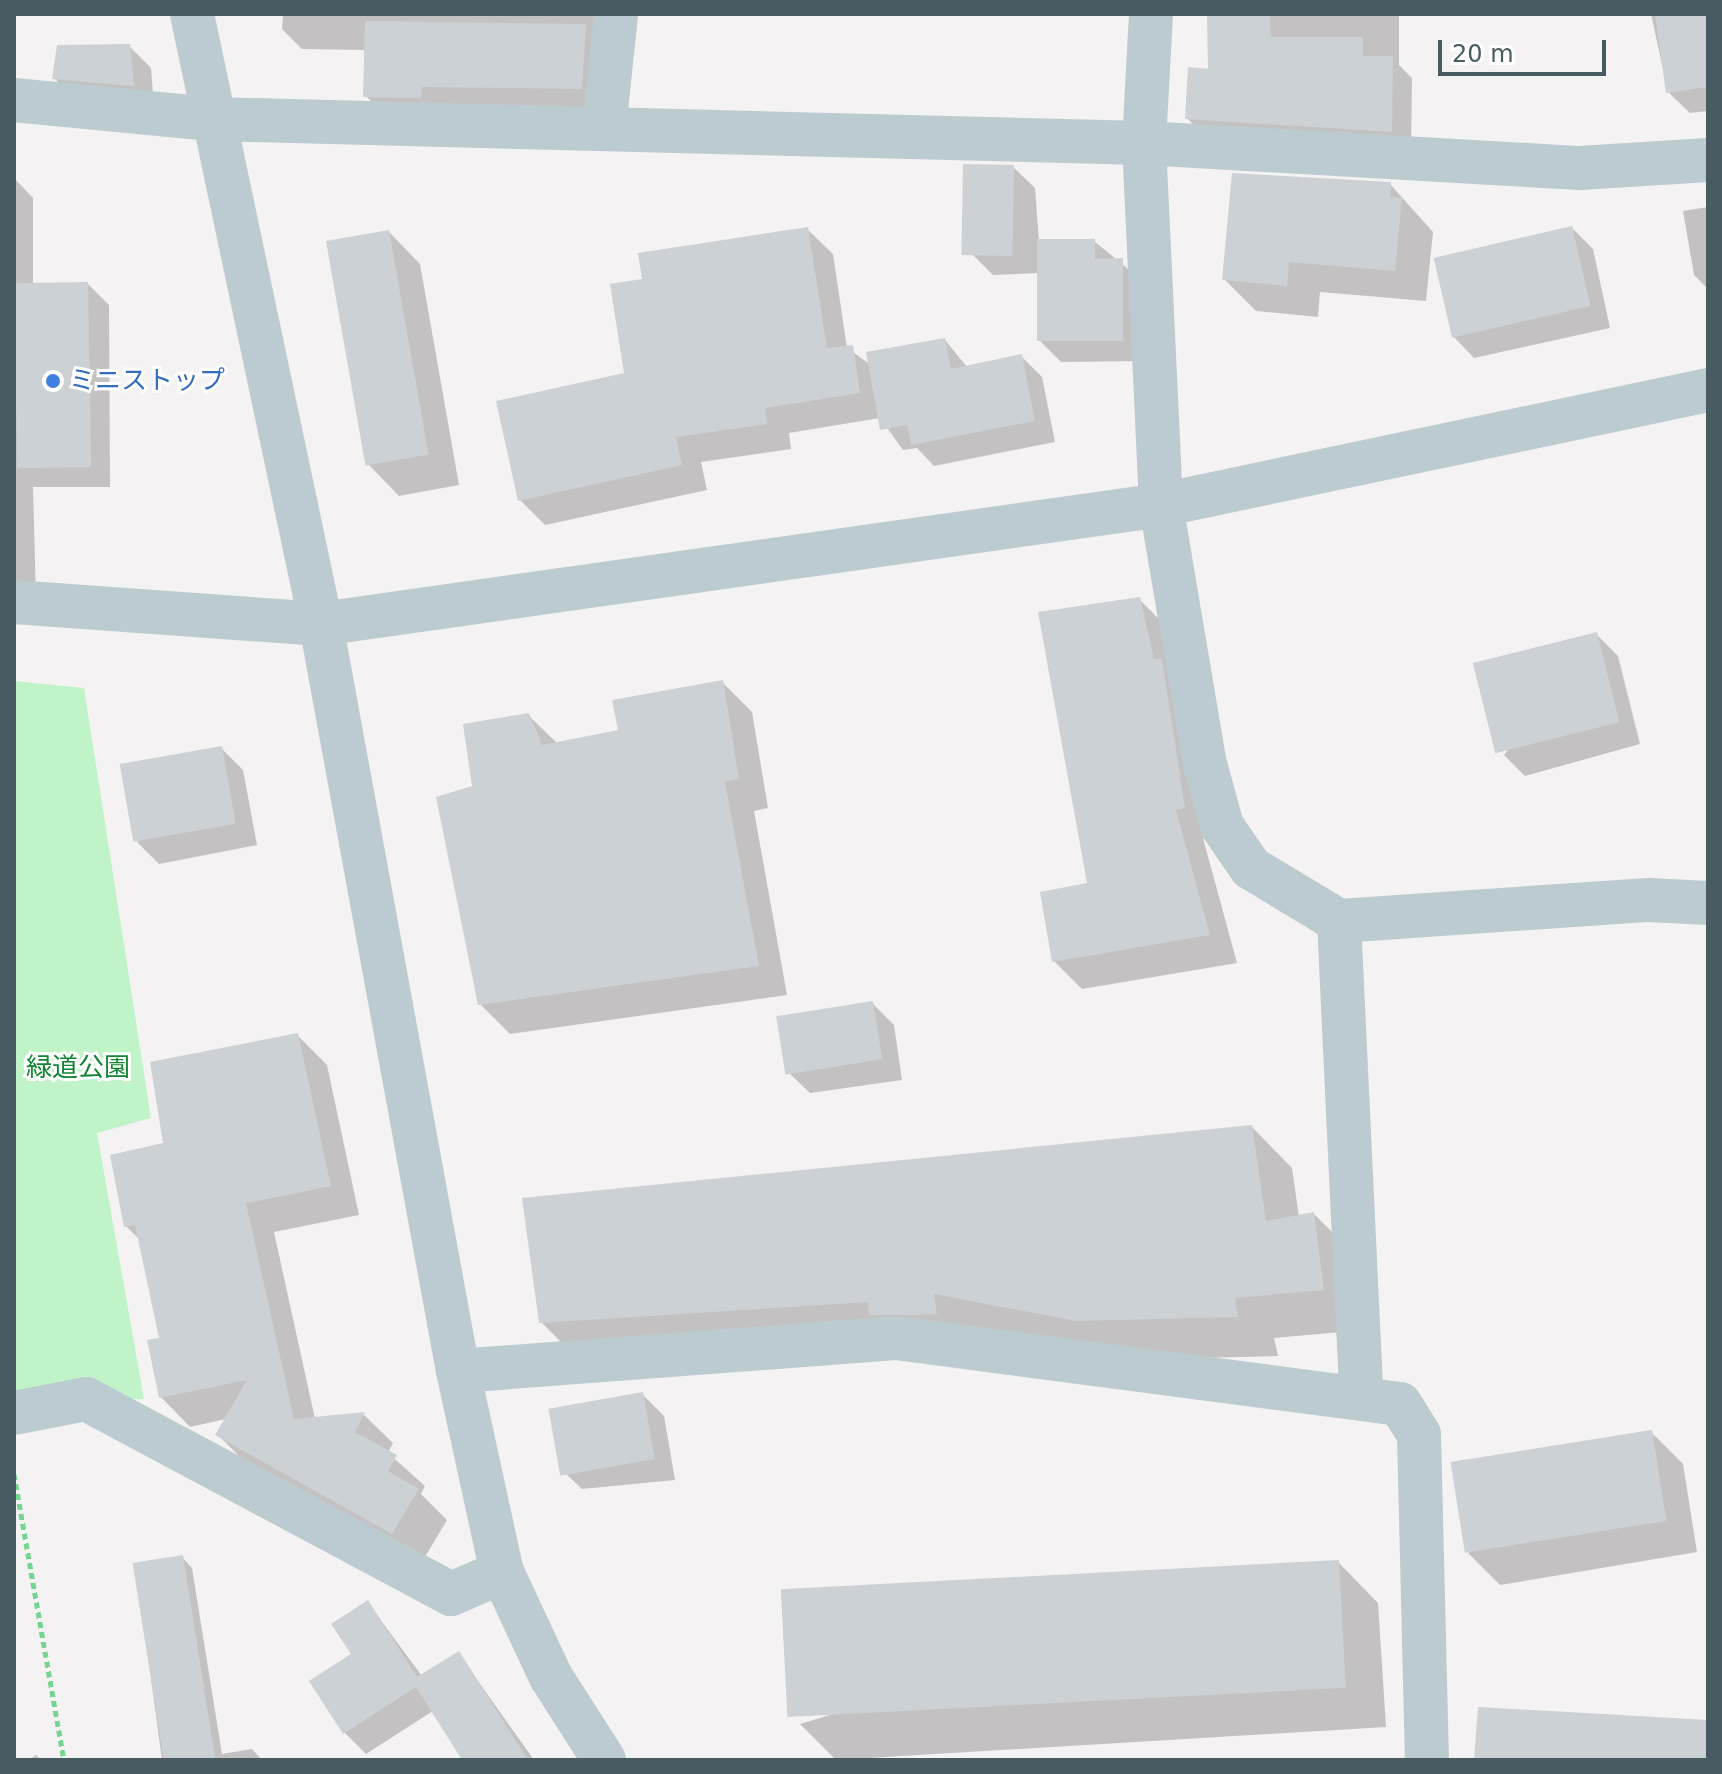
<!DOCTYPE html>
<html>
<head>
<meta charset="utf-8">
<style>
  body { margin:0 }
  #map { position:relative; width:1722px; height:1774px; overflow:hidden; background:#f5f2f3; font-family:"DejaVu Sans","Noto Sans JP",sans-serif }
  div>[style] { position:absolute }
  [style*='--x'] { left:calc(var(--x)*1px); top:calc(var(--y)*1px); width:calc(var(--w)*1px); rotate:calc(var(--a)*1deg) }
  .green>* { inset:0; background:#c0f3c8 }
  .shadow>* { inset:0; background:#0003 }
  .building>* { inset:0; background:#ccd1d5; transform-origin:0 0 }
  .path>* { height:5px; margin-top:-2.5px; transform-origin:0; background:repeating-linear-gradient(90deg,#75d490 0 6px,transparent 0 10px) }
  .minor>* { height:44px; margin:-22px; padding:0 22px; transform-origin:22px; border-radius:22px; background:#bccbcf }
  .dots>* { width:22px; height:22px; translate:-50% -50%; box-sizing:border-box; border:4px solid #fff; border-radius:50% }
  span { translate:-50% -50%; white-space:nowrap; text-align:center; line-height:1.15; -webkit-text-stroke:6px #fff; paint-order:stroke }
  .shop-label { font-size:26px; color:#366cbe }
  .left { translate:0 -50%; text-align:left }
  .park-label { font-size:26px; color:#118531 }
  .frame { position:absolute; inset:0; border:16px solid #485b61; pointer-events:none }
  .scale { position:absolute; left:1438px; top:40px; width:168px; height:36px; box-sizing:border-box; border:4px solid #485b61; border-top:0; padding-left:10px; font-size:24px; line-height:28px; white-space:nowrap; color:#485b61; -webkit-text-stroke:6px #fff; paint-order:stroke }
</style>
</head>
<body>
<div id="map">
  <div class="green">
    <i style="clip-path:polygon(14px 681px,84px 688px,151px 1118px,97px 1133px,144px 1399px,14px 1401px)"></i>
  </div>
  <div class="shadow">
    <i style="clip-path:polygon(283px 14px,607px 14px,602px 108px,386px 116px,366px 96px,366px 50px,302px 49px,282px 29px)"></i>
    <i style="clip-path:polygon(1209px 14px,1399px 14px,1399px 65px,1412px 78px,1411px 151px,1207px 138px,1187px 118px,1210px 71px)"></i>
    <i style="clip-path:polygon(1651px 14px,1708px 14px,1708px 111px,1690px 113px,1668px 92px)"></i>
    <i style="clip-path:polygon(129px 46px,151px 68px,154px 107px,76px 99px,54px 78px)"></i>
    <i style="clip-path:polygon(1013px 167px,1035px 188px,1039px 241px,1094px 241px,1144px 282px,1144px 361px,1061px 362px,1039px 340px,1039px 273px,993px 275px,972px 254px)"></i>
    <i style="clip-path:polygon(14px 178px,33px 198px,33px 285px,88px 284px,109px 305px,110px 487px,33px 487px,36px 598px,14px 605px)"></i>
    <i style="clip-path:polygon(1390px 184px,1433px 232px,1426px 301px,1320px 292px,1318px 317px,1256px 311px,1224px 279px)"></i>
    <i style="clip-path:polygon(1708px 207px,1708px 289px,1694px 275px,1683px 211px)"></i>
    <i style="clip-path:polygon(1572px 228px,1593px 249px,1610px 328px,1474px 358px,1453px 336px)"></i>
    <i style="clip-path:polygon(807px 229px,833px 254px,847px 348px,871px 365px,945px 340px,967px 367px,1021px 356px,1042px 377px,1055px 442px,934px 466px,917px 448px,903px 450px,880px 418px,789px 433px,791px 449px,701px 462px,707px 490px,545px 525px,520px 500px,626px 374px,645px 280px)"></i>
    <i style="clip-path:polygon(389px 232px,420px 264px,459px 485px,399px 496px,368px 464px)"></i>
    <i style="clip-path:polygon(1139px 599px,1167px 627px,1213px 836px,1203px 838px,1237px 963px,1082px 989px,1054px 961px,1090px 885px)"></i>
    <i style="clip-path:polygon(1596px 634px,1618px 656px,1640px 744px,1525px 776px,1504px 755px)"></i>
    <i style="clip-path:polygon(722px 682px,752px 712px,768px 808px,754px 811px,787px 995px,510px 1034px,480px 1004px,474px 788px,528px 715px,558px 744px,620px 732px)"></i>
    <i style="clip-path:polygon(221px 748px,243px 770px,257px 845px,159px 864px,137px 842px)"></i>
    <i style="clip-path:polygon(872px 1003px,894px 1025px,902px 1080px,810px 1093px,788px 1072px)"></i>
    <i style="clip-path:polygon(297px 1035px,327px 1065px,359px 1215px,274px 1232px,315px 1419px,364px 1415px,393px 1443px,388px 1453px,425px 1486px,421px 1494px,447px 1520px,422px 1562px,247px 1464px,217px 1434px,226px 1419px,190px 1427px,161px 1397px,161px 1339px,140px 1240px,126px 1226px,165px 1144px)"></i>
    <i style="clip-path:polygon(1252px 1127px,1292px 1168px,1299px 1217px,1314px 1214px,1354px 1254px,1364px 1330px,1274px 1338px,1278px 1356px,1118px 1360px,973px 1333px,581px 1362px,541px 1322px)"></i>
    <i style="clip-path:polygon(643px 1395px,664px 1416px,675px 1480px,582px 1489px,560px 1468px)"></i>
    <i style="clip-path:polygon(1651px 1432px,1683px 1464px,1697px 1552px,1500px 1585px,1468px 1553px)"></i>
    <i style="clip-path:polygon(182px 1557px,192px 1568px,222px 1754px,252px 1749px,262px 1760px,162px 1760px,136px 1568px)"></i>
    <i style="clip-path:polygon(1338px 1562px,1378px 1603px,1386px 1727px,836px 1760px,800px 1724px)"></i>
    <i style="clip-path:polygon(368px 1603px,422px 1676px,458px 1653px,534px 1760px,464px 1760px,433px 1711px,366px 1754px,345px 1733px)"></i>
    <i style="clip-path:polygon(36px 1755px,41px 1760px,28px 1760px)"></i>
  </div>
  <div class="building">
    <i style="clip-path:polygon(1207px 14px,1270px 14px,1271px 37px,1363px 37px,1363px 56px,1393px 56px,1392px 132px,1185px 119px,1188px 67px,1208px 69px)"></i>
    <i style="clip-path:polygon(1655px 14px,1708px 14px,1708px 87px,1666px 93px)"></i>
    <i style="clip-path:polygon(365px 21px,586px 24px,582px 89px,422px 87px,421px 98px,363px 97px)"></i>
    <i style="clip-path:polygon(130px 44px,134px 86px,52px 79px,57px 45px)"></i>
    <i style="left:963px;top:164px;width:51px;height:91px;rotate:1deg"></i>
    <i style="clip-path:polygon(1232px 173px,1391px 182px,1390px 197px,1402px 198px,1395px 271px,1289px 262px,1287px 286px,1222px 280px)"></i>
    <i style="left:1572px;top:226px;width:82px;height:142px;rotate:77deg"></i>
    <i style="clip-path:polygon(808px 227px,827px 348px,853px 345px,860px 393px,765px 408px,767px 424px,676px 437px,682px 465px,518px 501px,496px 401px,624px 373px,610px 284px,642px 279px,638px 253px)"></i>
    <i style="left:389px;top:230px;width:228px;height:64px;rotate:80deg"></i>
    <i style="clip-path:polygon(1037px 239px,1095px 239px,1095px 259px,1123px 258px,1123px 341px,1037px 341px)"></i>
    <i style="left:88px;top:282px;width:185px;height:74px;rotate:89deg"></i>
    <i style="clip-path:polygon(945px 338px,951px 369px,1022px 354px,1035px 421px,911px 445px,907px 425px,880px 430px,866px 352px)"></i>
    <i style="clip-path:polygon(1140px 597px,1154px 659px,1162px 659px,1185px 808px,1176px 810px,1210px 935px,1052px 962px,1040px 892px,1087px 883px,1038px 612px)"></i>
    <i style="left:1597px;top:632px;width:93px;height:128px;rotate:76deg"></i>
    <i style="clip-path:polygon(723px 680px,739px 779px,725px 782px,759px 966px,478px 1005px,436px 797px,472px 786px,463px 724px,529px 713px,542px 745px,618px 730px,612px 700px)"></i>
    <i style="left:222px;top:746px;width:79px;height:104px;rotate:80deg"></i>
    <i style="left:873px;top:1001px;width:59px;height:98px;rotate:81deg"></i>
    <i style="clip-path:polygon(298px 1033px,331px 1186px,246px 1203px,294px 1419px,365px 1412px,355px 1432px,397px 1455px,388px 1471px,419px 1489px,392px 1534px,215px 1435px,247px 1380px,159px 1398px,147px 1340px,159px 1338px,135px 1225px,124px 1227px,110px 1155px,163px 1143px,150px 1062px)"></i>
    <i style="clip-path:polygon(1252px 1125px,1266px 1221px,1314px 1212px,1324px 1290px,1235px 1298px,1238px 1317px,1076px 1321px,934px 1294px,937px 1314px,916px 1315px,869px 1315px,868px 1302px,539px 1323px,522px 1198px)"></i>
    <i style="left:643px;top:1392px;width:68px;height:96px;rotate:80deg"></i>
    <i style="left:1652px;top:1430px;width:92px;height:204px;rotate:81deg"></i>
    <i style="left:183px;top:1555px;width:207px;height:51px;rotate:81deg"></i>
    <i style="left:1339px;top:1560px;width:128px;height:559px;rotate:87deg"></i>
    <i style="clip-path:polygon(368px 1600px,417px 1677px,459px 1651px,528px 1760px,462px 1760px,416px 1687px,343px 1734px,309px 1681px,351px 1654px,331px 1624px)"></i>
    <i style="clip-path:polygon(1478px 1707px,1708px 1720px,1708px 1760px,1474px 1760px)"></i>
  </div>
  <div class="path">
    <i style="--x:14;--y:1474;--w:290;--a:80.1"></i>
  </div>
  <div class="minor">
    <i style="--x:192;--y:14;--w:623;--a:78.06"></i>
    <i style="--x:321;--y:624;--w:759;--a:79.61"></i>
    <i style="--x:458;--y:1371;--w:206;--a:77.7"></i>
    <i style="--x:502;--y:1572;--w:116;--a:65"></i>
    <i style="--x:551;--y:1677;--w:98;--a:57.4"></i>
    <i style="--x:1151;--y:14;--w:129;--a:93.1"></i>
    <i style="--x:1144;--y:143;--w:362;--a:87.3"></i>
    <i style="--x:1161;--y:505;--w:263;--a:80.4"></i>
    <i style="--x:1205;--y:764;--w:64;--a:74.7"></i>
    <i style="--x:1222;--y:826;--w:51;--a:55.4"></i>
    <i style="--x:1251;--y:868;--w:103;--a:31.1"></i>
    <i style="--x:1339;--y:921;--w:311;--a:-3.9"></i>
    <i style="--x:1649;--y:900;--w:59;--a:2.9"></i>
    <i style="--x:14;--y:100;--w:198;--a:5.5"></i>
    <i style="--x:211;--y:119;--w:933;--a:1.47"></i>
    <i style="--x:1144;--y:143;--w:437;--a:3.3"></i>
    <i style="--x:1580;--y:168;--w:128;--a:-3.6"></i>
    <i style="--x:604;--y:129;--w:116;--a:-84"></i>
    <i style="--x:14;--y:602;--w:308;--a:4.1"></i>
    <i style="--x:321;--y:624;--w:848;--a:-8.06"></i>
    <i style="--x:1161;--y:505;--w:559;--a:-11.87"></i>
    <i style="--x:1339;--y:921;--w:475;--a:87.3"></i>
    <i style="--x:458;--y:1371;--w:439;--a:-4.3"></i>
    <i style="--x:896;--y:1338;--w:508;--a:7.46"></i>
    <i style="--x:1400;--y:1404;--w:36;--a:58"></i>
    <i style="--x:1419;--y:1435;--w:325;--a:88.6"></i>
    <i style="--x:14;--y:1413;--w:73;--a:-11"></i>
    <i style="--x:86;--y:1399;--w:414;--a:28.1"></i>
    <i style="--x:451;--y:1594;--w:56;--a:-23.3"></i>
  </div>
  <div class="dots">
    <i style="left:53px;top:381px;background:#3f7fe0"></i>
  </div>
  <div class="shop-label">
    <span class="left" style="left:69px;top:381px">ミニストップ</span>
  </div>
  <div class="park-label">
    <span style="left:78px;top:1068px">緑道公園</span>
  </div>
  <div class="frame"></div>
  <div class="scale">20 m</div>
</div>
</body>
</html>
